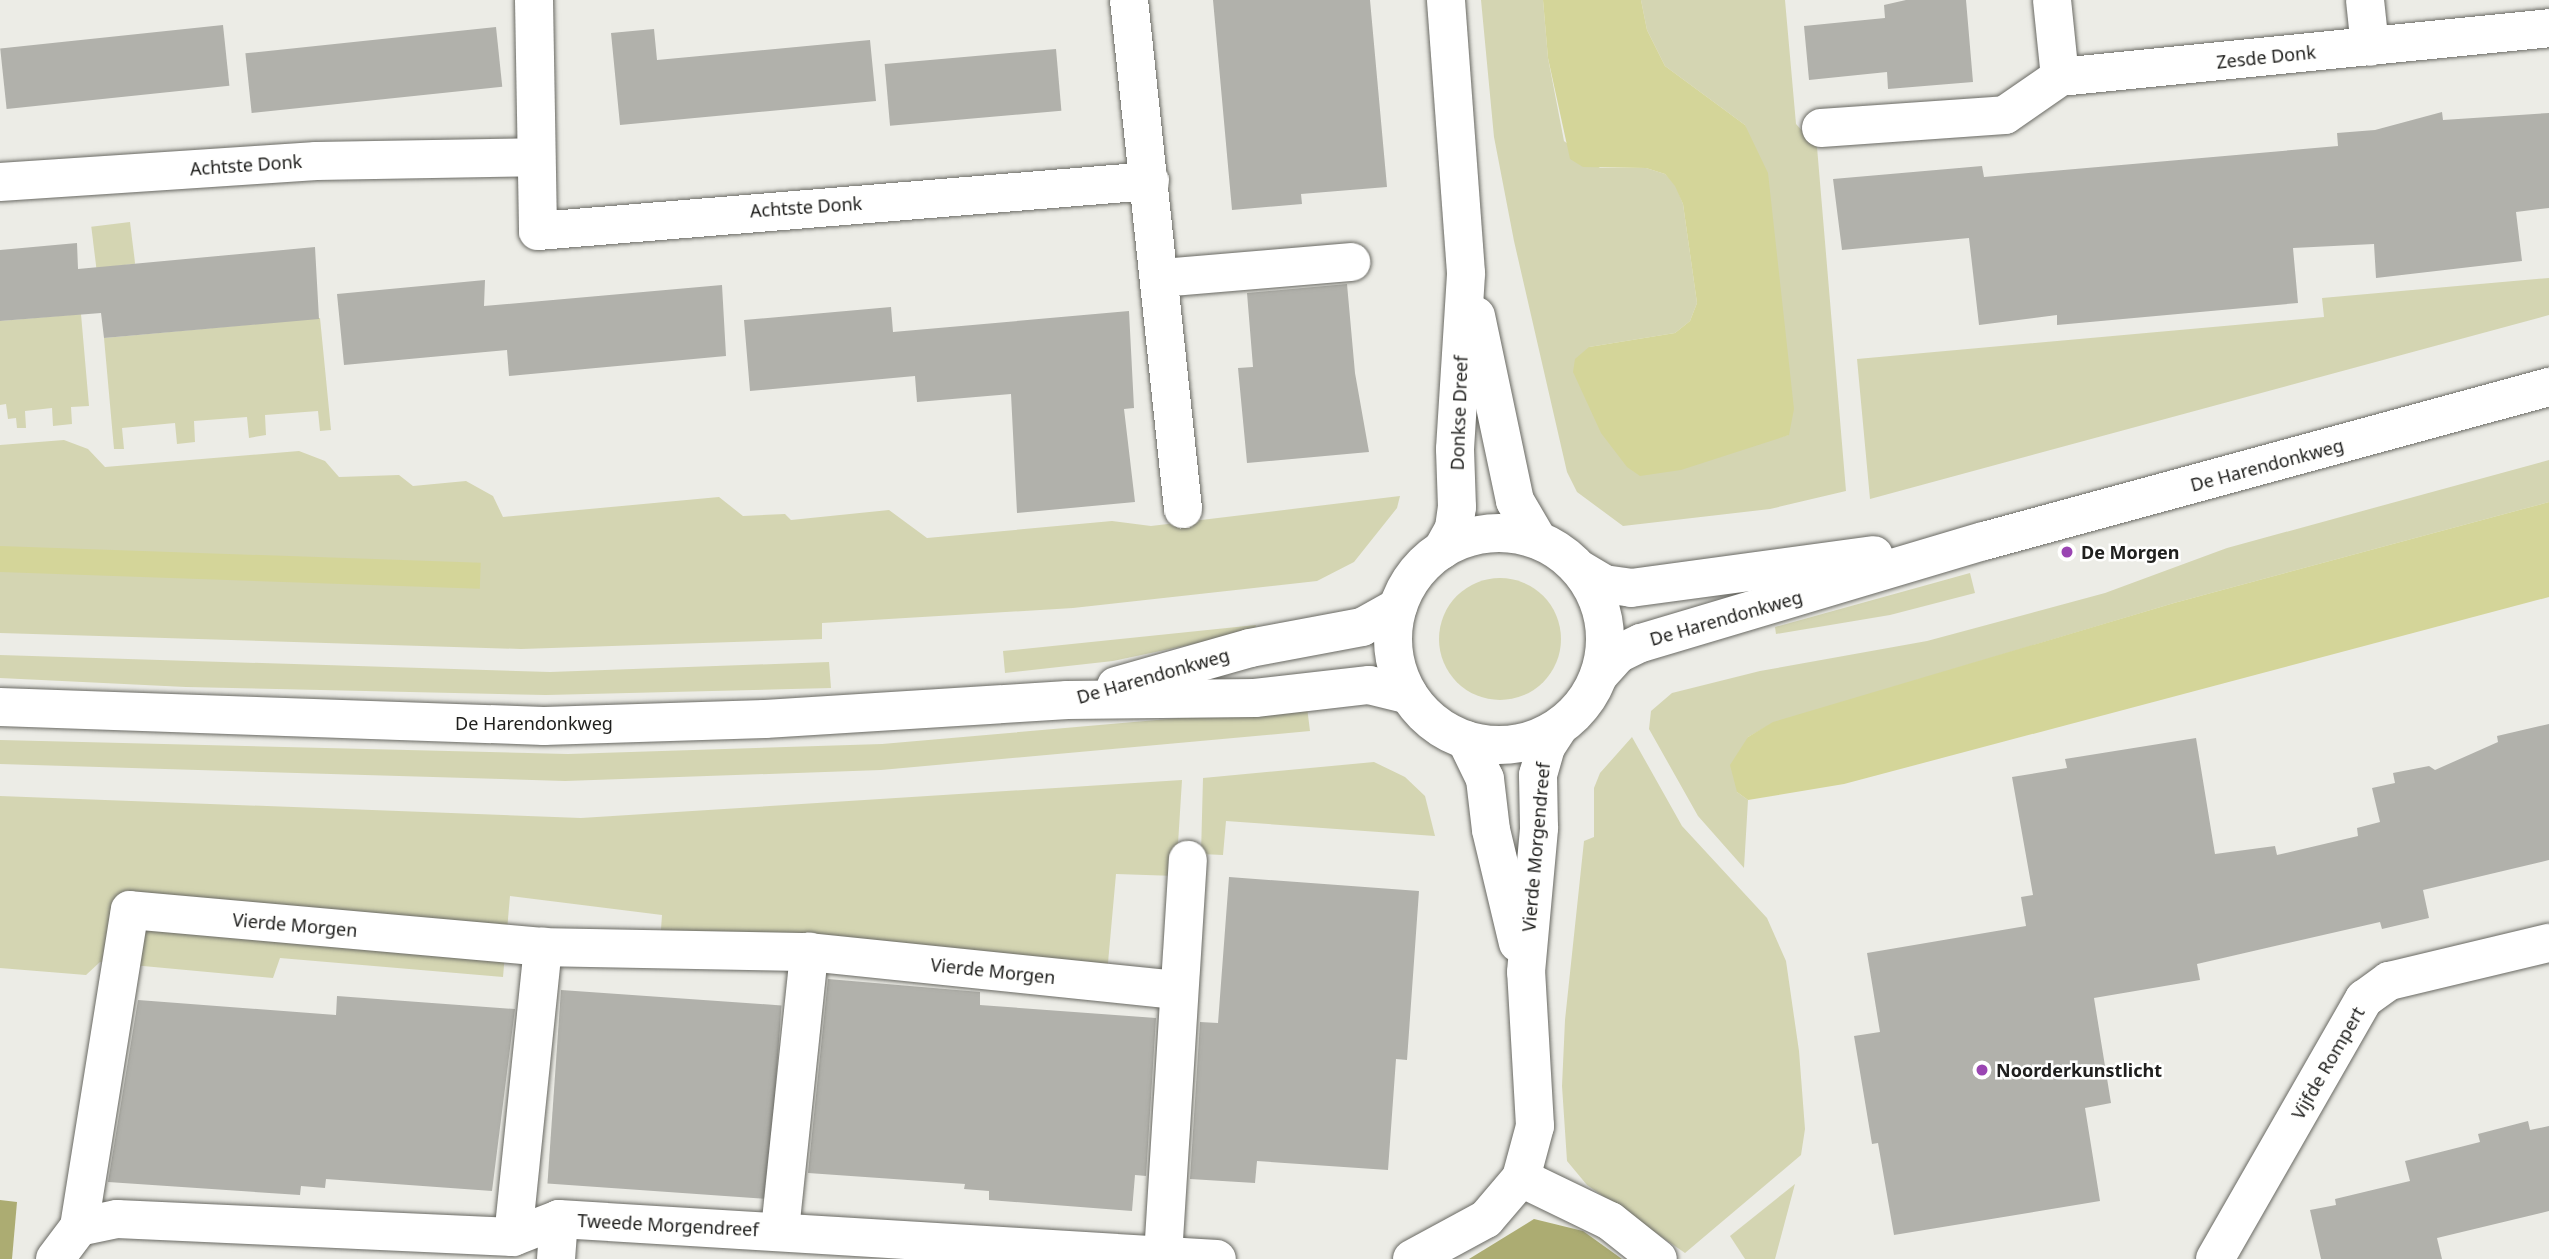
<!DOCTYPE html>
<html>
<head>
<meta charset="utf-8">
<style>
  body { margin:0 }
  #map { position:relative; width:2549px; height:1259px; overflow:hidden; background:#ecece6; font-family:"Noto Sans",sans-serif }
  div>[style] { position:absolute }
  [style*='--x'] { left:calc(var(--x)*1px); top:calc(var(--y)*1px); width:calc(var(--w)*1px); rotate:calc(var(--a)*1deg) }
  .green>* { inset:0; background:#d4d5b2; transform-origin:0 0 }
  .round { border-radius:50% }
  .forest>* { inset:0; background:#acac72 }
  .water>* { inset:0; background:#d4d599; transform-origin:0 0 }
  .building>* { inset:0; background:#b1b1ab; transform-origin:0 0 }
  .roads { filter:drop-shadow(0 0 2px #696963) drop-shadow(0 0 2px #696963) }
  .minor>* { height:38px; margin:-19px; padding:0 19px; transform-origin:19px; border-radius:19px; background:#fff }
  .major>* { height:38px; margin:-19px; padding:0 19px; transform-origin:19px; border-radius:19px; background:#fff }
  .major>.ring { margin:-19px; padding:0; box-sizing:content-box; background:none; border:38px solid #fff; border-radius:50% }
  .dots>* { width:19px; height:19px; translate:-50% -50%; box-sizing:border-box; border:4px solid #fffffe; border-radius:50% }
  span { translate:-50% -50%; white-space:nowrap; text-align:center; line-height:1.15; -webkit-text-stroke:5px #fffffe; paint-order:stroke }
  .street-label { font-size:18px; color:#20201e }
  .poi-label { font-size:18px; color:#20201e; font-weight:700 }
  .left { translate:0 -50%; text-align:left }
</style>
</head>
<body>
<div id="map">
  <div class="green">
    <i style="clip-path:polygon(1481px 0,1543px 0,1548px 58px,1564px 141px,1600px 168px,1646px 168px,1665px 174px,1676px 186px,1683px 204px,1697px 303px,1690px 321px,1675px 333px,1589px 347px,1727px 452px,1788px 435px,1745px 125px,1665px 66px,1647px 30px,1641px 0,1785px 0,1796px 124px,1817px 147px,1846px 491px,1770px 509px,1623px 526px,1577px 492px,1567px 472px,1514px 241px,1494px 137px)"></i>
    <i style="left:130px;top:222px;width:42px;height:39px;rotate:83deg"></i>
    <i style="clip-path:polygon(2549px 278px,2549px 315px,1870px 499px,1857px 359px,2324px 317px,2322px 298px)"></i>
    <i style="clip-path:polygon(81px 314px,89px 406px,71px 407px,72px 424px,53px 426px,52px 408px,25px 411px,26px 428px,17px 428px,16px 418px,8px 419px,6px 404px,0 405px,0 321px)"></i>
    <i style="clip-path:polygon(320px 318px,331px 430px,320px 431px,318px 411px,265px 415px,266px 435px,249px 438px,247px 417px,194px 421px,195px 442px,177px 444px,175px 423px,122px 428px,124px 449px,114px 449px,104px 338px)"></i>
    <i style="clip-path:polygon(64px 440px,88px 449px,105px 467px,299px 451px,325px 461px,339px 477px,399px 475px,413px 486px,466px 481px,493px 496px,503px 517px,719px 497px,743px 516px,785px 514px,791px 520px,889px 510px,927px 538px,1112px 521px,1151px 526px,1400px 496px,1397px 508px,1354px 562px,1317px 581px,1073px 608px,822px 623px,822px 639px,521px 649px,0 633px,0 445px)"></i>
    <i style="clip-path:polygon(2549px 460px,2549px 502px,2174px 603px,1773px 723px,1748px 737px,1737px 792px,1748px 800px,1744px 868px,1698px 816px,1649px 729px,1651px 711px,1672px 693px,1760px 671px,1927px 641px,2105px 593px,2227px 548px)"></i>
    <i style="clip-path:polygon(1970px 573px,1975px 593px,1890px 615px,1776px 634px,1775px 627px)"></i>
    <i class="round" style="left:1439px;top:578px;width:122px;height:122px"></i>
    <i style="clip-path:polygon(1256px 625px,1255px 631px,1113px 661px,1005px 673px,1003px 651px)"></i>
    <i style="clip-path:polygon(0 655px,550px 672px,829px 662px,831px 688px,546px 695px,186px 687px,0 678px)"></i>
    <i style="clip-path:polygon(1307px 707px,1310px 731px,881px 770px,565px 781px,0 764px,0 740px,568px 754px,882px 744px)"></i>
    <i style="clip-path:polygon(1632px 737px,1682px 826px,1767px 918px,1786px 961px,1799px 1051px,1805px 1129px,1801px 1155px,1685px 1253px,1587px 1185px,1567px 1161px,1562px 1086px,1565px 1020px,1584px 841px,1594px 837px,1594px 788px,1600px 773px)"></i>
    <i style="clip-path:polygon(1374px 762px,1405px 777px,1425px 796px,1435px 836px,1226px 821px,1223px 855px,1201px 854px,1203px 778px)"></i>
    <i style="clip-path:polygon(1182px 780px,1176px 876px,1116px 874px,1107px 974px,659px 957px,662px 915px,510px 896px,503px 977px,280px 958px,273px 978px,100px 962px,86px 975px,0 968px,0 796px,581px 818px)"></i>
    <i style="clip-path:polygon(1795px 1184px,1775px 1259px,1745px 1259px,1730px 1236px)"></i>
  </div>
  <div class="forest">
    <i style="clip-path:polygon(0 1200px,17px 1202px,12px 1259px,0 1259px)"></i>
    <i style="clip-path:polygon(1534px 1219px,1583px 1231px,1622px 1259px,1469px 1259px)"></i>
  </div>
  <div class="water">
    <i style="clip-path:polygon(1543px 0,1641px 0,1647px 30px,1665px 66px,1745px 125px,1768px 173px,1794px 409px,1789px 435px,1681px 470px,1640px 476px,1627px 467px,1601px 433px,1573px 372px,1575px 359px,1589px 347px,1675px 333px,1690px 321px,1697px 303px,1683px 204px,1675px 186px,1665px 174px,1646px 168px,1583px 167px,1570px 159px,1548px 58px)"></i>
    <i style="clip-path:polygon(2549px 502px,2549px 597px,1844px 784px,1748px 800px,1737px 792px,1730px 765px,1748px 737px,1773px 722px,2174px 603px)"></i>
    <i style="left:0;top:546px;width:481px;height:26px;rotate:2deg"></i>
  </div>
  <div class="building">
    <i style="clip-path:polygon(1213px 0,1370px 0,1387px 187px,1301px 194px,1302px 204px,1232px 210px)"></i>
    <i style="clip-path:polygon(1906px 0,1966px 0,1973px 82px,1888px 89px,1887px 72px,1809px 80px,1804px 26px,1885px 18px,1884px 5px)"></i>
    <i style="left:223px;top:25px;width:61px;height:224px;rotate:84deg"></i>
    <i style="left:496px;top:27px;width:60px;height:252px;rotate:84deg"></i>
    <i style="clip-path:polygon(654px 29px,657px 60px,870px 40px,876px 101px,620px 125px,611px 33px)"></i>
    <i style="left:1056px;top:49px;width:62px;height:172px;rotate:85deg"></i>
    <i style="clip-path:polygon(2442px 112px,2443px 120px,2549px 113px,2549px 208px,2516px 212px,2522px 261px,2376px 278px,2374px 244px,2293px 248px,2298px 303px,2057px 325px,2057px 315px,1979px 325px,1969px 238px,1842px 250px,1833px 179px,1982px 166px,1984px 177px,2338px 146px,2337px 133px,2375px 130px)"></i>
    <i style="clip-path:polygon(77px 243px,78px 269px,315px 247px,319px 319px,104px 338px,101px 313px,0 321px,0 250px)"></i>
    <i style="clip-path:polygon(485px 280px,484px 306px,722px 285px,726px 356px,509px 376px,507px 350px,344px 365px,337px 294px)"></i>
    <i style="clip-path:polygon(1347px 284px,1355px 373px,1369px 452px,1247px 463px,1238px 368px,1253px 367px,1247px 293px)"></i>
    <i style="clip-path:polygon(891px 307px,893px 332px,1129px 311px,1134px 408px,1124px 409px,1135px 502px,1017px 513px,1011px 394px,917px 402px,915px 376px,750px 391px,744px 320px)"></i>
    <i style="clip-path:polygon(2549px 724px,2549px 860px,2423px 890px,2429px 918px,2382px 929px,2380px 922px,2197px 964px,2200px 980px,2094px 998px,2111px 1103px,2085px 1108px,2100px 1201px,1894px 1235px,1878px 1143px,1872px 1144px,1854px 1036px,1880px 1032px,1867px 953px,2026px 926px,2021px 897px,2033px 895px,2012px 777px,2067px 768px,2065px 759px,2196px 738px,2215px 854px,2275px 846px,2277px 855px,2358px 836px,2357px 828px,2380px 822px,2372px 788px,2395px 783px,2393px 773px,2429px 766px,2435px 770px,2498px 742px,2497px 736px)"></i>
    <i style="clip-path:polygon(1229px 877px,1419px 891px,1407px 1060px,1396px 1059px,1388px 1170px,1257px 1161px,1255px 1183px,1190px 1179px,1200px 1022px,1218px 1023px)"></i>
    <i style="clip-path:polygon(828px 979px,980px 992px,980px 1005px,1156px 1018px,1146px 1176px,1135px 1175px,1132px 1211px,989px 1200px,989px 1191px,964px 1189px,965px 1184px,808px 1173px)"></i>
    <i style="left:561px;top:990px;width:221px;height:194px;rotate:4deg"></i>
    <i style="clip-path:polygon(337px 996px,515px 1009px,492px 1191px,326px 1179px,325px 1188px,301px 1186px,300px 1195px,108px 1182px,138px 1000px,336px 1015px)"></i>
    <i style="clip-path:polygon(2528px 1121px,2530px 1130px,2549px 1126px,2549px 1211px,2437px 1238px,2442px 1259px,2321px 1259px,2310px 1210px,2336px 1205px,2335px 1199px,2410px 1181px,2405px 1161px,2480px 1142px,2478px 1134px)"></i>
  </div>
  <div class="roads">
    <div class="minor">
      <i style="--x:534;--y:0;--w:231;--a:89"></i>
      <i style="--x:538;--y:231;--w:614;--a:-4.67"></i>
      <i style="--x:1129;--y:0;--w:512;--a:83.94"></i>
      <i style="--x:2052;--y:0;--w:77;--a:84.1"></i>
      <i style="--x:2060;--y:77;--w:491;--a:-5.7"></i>
      <i style="--x:2365;--y:0;--w:47;--a:83.9"></i>
      <i style="--x:1821;--y:128;--w:184;--a:-4"></i>
      <i style="--x:2005;--y:115;--w:67;--a:-34.6"></i>
      <i style="--x:0;--y:182;--w:317;--a:-3.8"></i>
      <i style="--x:316;--y:161;--w:219;--a:-1"></i>
      <i style="--x:1161;--y:278;--w:191;--a:-4.8"></i>
      <i style="--x:1476;--y:316;--w:189;--a:78.1"></i>
      <i style="--x:1515;--y:501;--w:45;--a:59.5"></i>
      <i style="--x:1442;--y:550;--w:25;--a:-61"></i>
      <i style="--x:1454;--y:528;--w:21;--a:-82"></i>
      <i style="--x:1457;--y:507;--w:58;--a:-92"></i>
      <i style="--x:1455;--y:449;--w:176;--a:-86.4"></i>
      <i style="--x:1466;--y:273;--w:274;--a:-94.2"></i>
      <i style="--x:1466;--y:740;--w:43;--a:64"></i>
      <i style="--x:1485;--y:779;--w:51;--a:83.3"></i>
      <i style="--x:1491;--y:830;--w:116;--a:76.6"></i>
      <i style="--x:1521;--y:1178;--w:99;--a:25.8"></i>
      <i style="--x:1610;--y:1221;--w:61;--a:38.4"></i>
      <i style="--x:79;--y:1227;--w:321;--a:-80.9"></i>
      <i style="--x:130;--y:910;--w:415;--a:5.1"></i>
      <i style="--x:543;--y:947;--w:266;--a:1.1"></i>
      <i style="--x:809;--y:952;--w:370;--a:5.9"></i>
      <i style="--x:780;--y:1230;--w:280;--a:-84"></i>
      <i style="--x:513;--y:1237;--w:292;--a:-84.1"></i>
      <i style="--x:1163;--y:1255;--w:396;--a:-86.4"></i>
      <i style="--x:55;--y:1259;--w:40;--a:-53"></i>
      <i style="--x:79;--y:1227;--w:39;--a:-12"></i>
      <i style="--x:117;--y:1219;--w:396;--a:2.6"></i>
      <i style="--x:513;--y:1237;--w:49;--a:-21.4"></i>
      <i style="--x:559;--y:1219;--w:659;--a:3.48"></i>
      <i style="--x:556;--y:1259;--w:40;--a:-85.7"></i>
      <i style="--x:1412;--y:1259;--w:84;--a:-28.4"></i>
      <i style="--x:1486;--y:1219;--w:54;--a:-49.5"></i>
      <i style="--x:1521;--y:1178;--w:54;--a:-74.9"></i>
      <i style="--x:1535;--y:1126;--w:154;--a:-93.3"></i>
      <i style="--x:1526;--y:972;--w:145;--a:-84.8"></i>
      <i style="--x:1539;--y:828;--w:53;--a:-91.1"></i>
      <i style="--x:1538;--y:775;--w:29;--a:-74"></i>
      <i style="--x:1546;--y:747;--w:24;--a:-57"></i>
      <i style="--x:2215;--y:1259;--w:300;--a:-60.2"></i>
      <i style="--x:2364;--y:999;--w:31;--a:-36"></i>
      <i style="--x:2389;--y:981;--w:164;--a:-13.4"></i>
    </div>
    <div class="major">
      <i class="ring" style="left:1393px;top:533px;width:174px;height:174px"></i>
      <i style="--x:1581;--y:570;--w:27;--a:31"></i>
      <i style="--x:1604;--y:584;--w:27;--a:8"></i>
      <i style="--x:1631;--y:588;--w:245;--a:-7.7"></i>
      <i style="--x:1599;--y:675;--w:28;--a:-48"></i>
      <i style="--x:1618;--y:654;--w:25;--a:-26"></i>
      <i style="--x:1641;--y:643;--w:358;--a:-16.6"></i>
      <i style="--x:1984;--y:541;--w:586;--a:-15.25"></i>
      <i style="--x:1116;--y:686;--w:139;--a:-15.8"></i>
      <i style="--x:1250;--y:648;--w:114;--a:-10.6"></i>
      <i style="--x:1362;--y:627;--w:41;--a:-29.1"></i>
      <i style="--x:0;--y:707;--w:544;--a:2"></i>
      <i style="--x:544;--y:726;--w:221;--a:-1.8"></i>
      <i style="--x:765;--y:719;--w:303;--a:-3.6"></i>
      <i style="--x:1067;--y:700;--w:188;--a:-0.6"></i>
      <i style="--x:1255;--y:698;--w:115;--a:-6.5"></i>
      <i style="--x:1369;--y:685;--w:41;--a:14"></i>
    </div>
  </div>
  <div class="dots">
    <i style="left:2067px;top:552px;background:#9a45b2"></i>
    <i style="left:1982px;top:1070px;background:#9a45b2"></i>
  </div>
  <div class="street-label">
    <span style="left:2266px;top:57px;rotate:-6deg">Zesde Donk</span>
    <span style="left:246px;top:165px;rotate:-4deg">Achtste Donk</span>
    <span style="left:806px;top:207px;rotate:-4deg">Achtste Donk</span>
    <span style="left:1459px;top:413px;rotate:-88deg">Donkse Dreef</span>
    <span style="left:2267px;top:465px;rotate:-15deg">De Harendonkweg</span>
    <span style="left:1726px;top:618px;rotate:-16deg">De Harendonkweg</span>
    <span style="left:1153px;top:676px;rotate:-16deg">De Harendonkweg</span>
    <span style="left:534px;top:723px">De Harendonkweg</span>
    <span style="left:1536px;top:847px;rotate:-85deg">Vierde Morgendreef</span>
    <span style="left:295px;top:925px;rotate:5deg">Vierde Morgen</span>
    <span style="left:993px;top:971px;rotate:6deg">Vierde Morgen</span>
    <span style="left:2328px;top:1063px;rotate:-60deg">Vijfde Rompert</span>
    <span style="left:668px;top:1225px;rotate:3deg">Tweede Morgendreef</span>
  </div>
  <div class="poi-label">
    <span class="left" style="left:2081px;top:552px">De Morgen</span>
    <span class="left" style="left:1996px;top:1070px">Noorderkunstlicht</span>
  </div>
</div>
</body>
</html>
